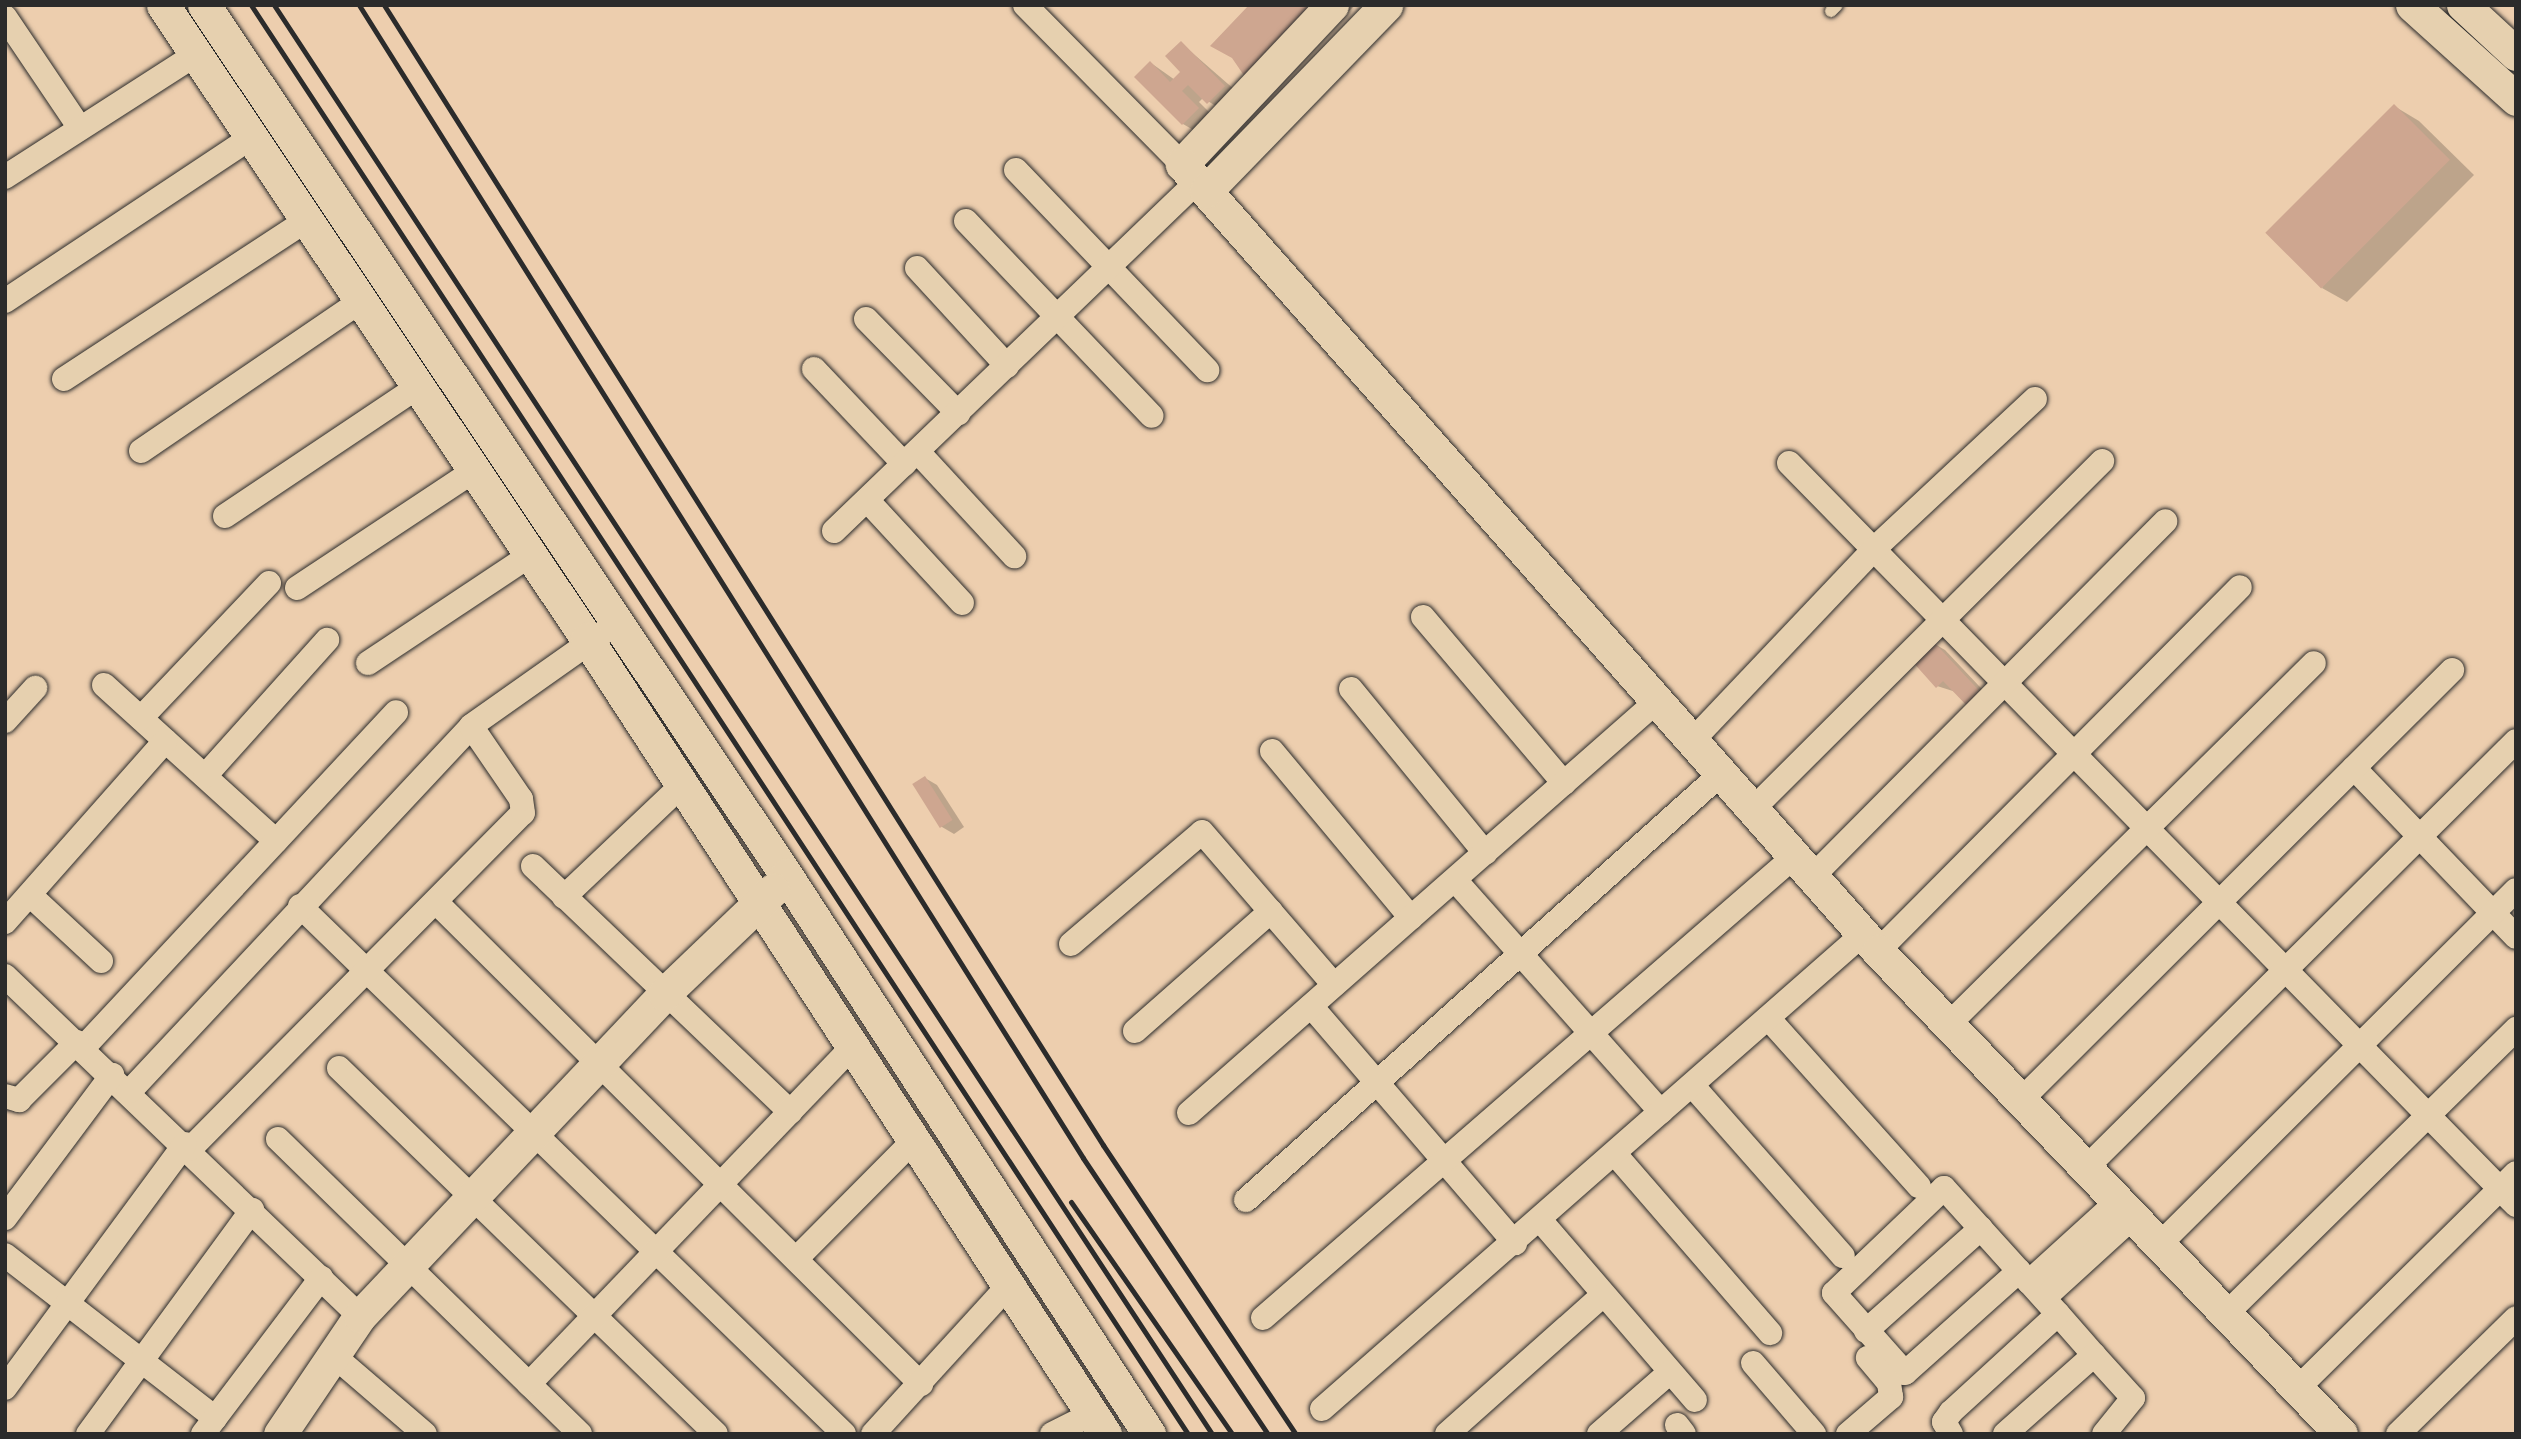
<!DOCTYPE html>
<html>
<head>
<meta charset="utf-8">
<style>
  body { margin:0 }
  #map { position:relative; width:2521px; height:1439px; overflow:hidden; background:#edceae; font-family:"Balsamiq Sans",sans-serif }
  div>[style] { position:absolute }
  [style*='--x'] { left:calc(var(--x)*1px); top:calc(var(--y)*1px); width:calc(var(--w)*1px); rotate:calc(var(--a)*1deg) }
  .shadow>* { inset:0; background:#0003 }
  .building>* { inset:0; background:#cea690; transform-origin:0 0 }
  .roads { filter:drop-shadow(0 0 2px #2b2b2b) drop-shadow(0 0 2px #2b2b2b) }
  .lane>* { height:12px; margin:-6px; padding:0 6px; transform-origin:6px; border-radius:6px; background:#e6d0af }
  .street>* { height:24px; margin:-12px; padding:0 12px; transform-origin:12px; border-radius:12px; background:#e6d0af }
  .secondary>* { height:33px; margin:-16.5px; padding:0 16.5px; transform-origin:16.5px; border-radius:16.5px; background:#e6d0af }
  .rail>* { height:5px; margin:-2.5px; padding:0 2.5px; transform-origin:2.5px; border-radius:2.5px; background:#2b2b2b }
  span { translate:-50% -50%; white-space:nowrap; text-align:center; line-height:1.15; -webkit-text-stroke:7px #e6d0af; paint-order:stroke }
  .frame { position:absolute; inset:0; border:7px solid #2b2b2b; pointer-events:none }
</style>
</head>
<body>
<div id="map">
  <div class="shadow">
    <i style="clip-path:polygon(1251px 5px,1355px 5px,1271px 90px)"></i>
    <i style="clip-path:polygon(1181px 43px,1243px 97px,1227px 113px,1203px 98px,1199px 102px,1217px 120px,1202px 135px,1183px 124px,1151px 63px,1175px 80px,1183px 72px)"></i>
    <i style="clip-path:polygon(2394px 106px,2419px 121px,2474px 175px,2347px 302px,2322px 288px)"></i>
    <i style="clip-path:polygon(1933px 643px,1945px 650px,1997px 705px,1937px 686px)"></i>
    <i style="clip-path:polygon(925px 778px,937px 785px,964px 827px,954px 834px,942px 827px)"></i>
  </div>
  <div class="building">
    <i style="clip-path:polygon(1249px 5px,1314px 5px,1245px 77px,1232px 58px,1210px 46px)"></i>
    <i style="clip-path:polygon(1181px 41px,1225px 86px,1207px 104px,1188px 85px,1182px 91px,1199px 108px,1182px 125px,1134px 77px,1150px 61px,1170px 82px,1180px 72px,1165px 56px)"></i>
    <i style="left:2394px;top:104px;width:79px;height:182px;rotate:45deg"></i>
    <i style="clip-path:polygon(1932px 640px,1986px 698px,1972px 711px,1943px 681px,1936px 688px,1911px 660px)"></i>
    <i style="left:925px;top:776px;width:52px;height:15px;rotate:58deg"></i>
  </div>
  <div class="roads">
    <div class="lane">
      <i style="--x:1831;--y:11;--w:8;--a:-45"></i>
    </div>
    <div class="street">
      <i style="--x:1025;--y:5;--w:223;--a:45.4"></i>
      <i style="--x:5;--y:17;--w:134;--a:56"></i>
      <i style="--x:1016;--y:170;--w:277;--a:46.3"></i>
      <i style="--x:5;--y:177;--w:226;--a:-32.7"></i>
      <i style="--x:966;--y:221;--w:269;--a:46.4"></i>
      <i style="--x:917;--y:268;--w:133;--a:47.4"></i>
      <i style="--x:5;--y:301;--w:296;--a:-33.6"></i>
      <i style="--x:866;--y:319;--w:132;--a:45.6"></i>
      <i style="--x:814;--y:369;--w:131;--a:46.5"></i>
      <i style="--x:64;--y:379;--w:290;--a:-33.2"></i>
      <i style="--x:141;--y:451;--w:266;--a:-34.3"></i>
      <i style="--x:918;--y:452;--w:142;--a:47.3"></i>
      <i style="--x:1789;--y:463;--w:1039;--a:45.59"></i>
      <i style="--x:867;--y:500;--w:140;--a:47.3"></i>
      <i style="--x:225;--y:516;--w:230;--a:-33.8"></i>
      <i style="--x:834;--y:531;--w:505;--a:-43.88"></i>
      <i style="--x:297;--y:588;--w:210;--a:-33.5"></i>
      <i style="--x:1423;--y:617;--w:218;--a:49.7"></i>
      <i style="--x:368;--y:663;--w:193;--a:-33.6"></i>
      <i style="--x:104;--y:685;--w:232;--a:42.2"></i>
      <i style="--x:1351;--y:689;--w:212;--a:50.7"></i>
      <i style="--x:141;--y:718;--w:186;--a:-46.5"></i>
      <i style="--x:5;--y:721;--w:45;--a:-47.7"></i>
      <i style="--x:1692;--y:741;--w:265;--a:-46.5"></i>
      <i style="--x:1874;--y:549;--w:220;--a:-43"></i>
      <i style="--x:1272;--y:751;--w:217;--a:50.2"></i>
      <i style="--x:2354;--y:768;--w:234;--a:46.2"></i>
      <i style="--x:205;--y:776;--w:183;--a:-48.1"></i>
      <i style="--x:1753;--y:809;--w:493;--a:-44.9"></i>
      <i style="--x:533;--y:866;--w:356;--a:43.7"></i>
      <i style="--x:1813;--y:876;--w:500;--a:-45.2"></i>
      <i style="--x:1455;--y:880;--w:310;--a:48.4"></i>
      <i style="--x:30;--y:895;--w:97;--a:42.9"></i>
      <i style="--x:564;--y:897;--w:160;--a:-43.5"></i>
      <i style="--x:436;--y:902;--w:684;--a:44.82"></i>
      <i style="--x:300;--y:906;--w:758;--a:44.14"></i>
      <i style="--x:5;--y:922;--w:242;--a:-48.5"></i>
      <i style="--x:1071;--y:944;--w:172;--a:-40.5"></i>
      <i style="--x:1202;--y:832;--w:202;--a:49.2"></i>
      <i style="--x:1878;--y:951;--w:513;--a:-45.16"></i>
      <i style="--x:5;--y:976;--w:492;--a:43.8"></i>
      <i style="--x:1311;--y:1006;--w:313;--a:49.3"></i>
      <i style="--x:1768;--y:1018;--w:226;--a:48.1"></i>
      <i style="--x:1949;--y:1024;--w:513;--a:-44.68"></i>
      <i style="--x:1135;--y:1031;--w:181;--a:-41.4"></i>
      <i style="--x:83;--y:1048;--w:459;--a:-47"></i>
      <i style="--x:339;--y:1068;--w:525;--a:44.15"></i>
      <i style="--x:1692;--y:1085;--w:228;--a:48.6"></i>
      <i style="--x:130;--y:1091;--w:500;--a:-46.9"></i>
      <i style="--x:471;--y:726;--w:179;--a:-35.2"></i>
      <i style="--x:5;--y:1096;--w:15;--a:16"></i>
      <i style="--x:19;--y:1100;--w:82;--a:-45"></i>
      <i style="--x:2021;--y:1100;--w:609;--a:-44.93"></i>
      <i style="--x:1189;--y:1113;--w:624;--a:-41.36"></i>
      <i style="--x:278;--y:1139;--w:422;--a:44.3"></i>
      <i style="--x:190;--y:1149;--w:473;--a:-45.3"></i>
      <i style="--x:523;--y:813;--w:14;--a:-98"></i>
      <i style="--x:521;--y:799;--w:88;--a:-124.4"></i>
      <i style="--x:1615;--y:1154;--w:237;--a:49.1"></i>
      <i style="--x:2085;--y:1169;--w:607;--a:-44.8"></i>
      <i style="--x:1246;--y:1200;--w:641;--a:-41.9"></i>
      <i style="--x:5;--y:1218;--w:179;--a:-53.2"></i>
      <i style="--x:1541;--y:1221;--w:236;--a:49.3"></i>
      <i style="--x:2159;--y:1245;--w:503;--a:-44.84"></i>
      <i style="--x:5;--y:1255;--w:266;--a:37.8"></i>
      <i style="--x:796;--y:1259;--w:166;--a:-45.2"></i>
      <i style="--x:2019;--y:1271;--w:153;--a:138.2"></i>
      <i style="--x:1905;--y:1373;--w:107;--a:-131.6"></i>
      <i style="--x:1834;--y:1293;--w:152;--a:-43.7"></i>
      <i style="--x:1944;--y:1188;--w:112;--a:47.9"></i>
      <i style="--x:2019;--y:1271;--w:15;--a:48"></i>
      <i style="--x:2029;--y:1282;--w:43;--a:47.8"></i>
      <i style="--x:2058;--y:1314;--w:55;--a:48.7"></i>
      <i style="--x:2094;--y:1355;--w:58;--a:47.8"></i>
      <i style="--x:2133;--y:1398;--w:46;--a:128.9"></i>
      <i style="--x:2029;--y:1282;--w:119;--a:-42.3"></i>
      <i style="--x:2044;--y:1298;--w:119;--a:-42.3"></i>
      <i style="--x:2226;--y:1314;--w:407;--a:-44.5"></i>
      <i style="--x:1263;--y:1318;--w:706;--a:-40.98"></i>
      <i style="--x:1866;--y:1331;--w:154;--a:-41.8"></i>
      <i style="--x:333;--y:1355;--w:121;--a:40.7"></i>
      <i style="--x:1753;--y:1363;--w:94;--a:49.3"></i>
      <i style="--x:529;--y:1384;--w:467;--a:-46.2"></i>
      <i style="--x:5;--y:1388;--w:303;--a:-53.6"></i>
      <i style="--x:2298;--y:1388;--w:306;--a:-44.6"></i>
      <i style="--x:1322;--y:1409;--w:720;--a:-41.28"></i>
      <i style="--x:1677;--y:1425;--w:11;--a:52"></i>
      <i style="--x:88;--y:1434;--w:278;--a:-53.8"></i>
      <i style="--x:203;--y:1434;--w:196;--a:-52.9"></i>
      <i style="--x:873;--y:1434;--w:200;--a:-47.6"></i>
      <i style="--x:1052;--y:1434;--w:45;--a:-26.6"></i>
      <i style="--x:1447;--y:1434;--w:209;--a:-41.7"></i>
      <i style="--x:1599;--y:1434;--w:94;--a:-41.1"></i>
      <i style="--x:1848;--y:1434;--w:57;--a:-40.7"></i>
      <i style="--x:1891;--y:1397;--w:14;--a:-98"></i>
      <i style="--x:1889;--y:1383;--w:33;--a:-130"></i>
      <i style="--x:1951;--y:1434;--w:14;--a:-120"></i>
      <i style="--x:1944;--y:1422;--w:12;--a:-55"></i>
      <i style="--x:1951;--y:1412;--w:145;--a:-42.5"></i>
      <i style="--x:2005;--y:1434;--w:119;--a:-41.6"></i>
      <i style="--x:2398;--y:1434;--w:165;--a:-44.5"></i>
    </div>
    <div class="secondary">
      <i style="--x:163;--y:5;--w:763;--a:56.23"></i>
      <i style="--x:587;--y:639;--w:949;--a:56.91"></i>
      <i style="--x:204;--y:5;--w:1047;--a:56.22"></i>
      <i style="--x:786;--y:875;--w:667;--a:57"></i>
      <i style="--x:1332;--y:5;--w:219;--a:133.3"></i>
      <i style="--x:1182;--y:164;--w:1051;--a:48.51"></i>
      <i style="--x:1878;--y:951;--w:669;--a:46.21"></i>
      <i style="--x:2412;--y:5;--w:140;--a:42.1"></i>
      <i style="--x:2463;--y:5;--w:72;--a:42.8"></i>
      <i style="--x:1206;--y:191;--w:259;--a:-45.9"></i>
      <i style="--x:280;--y:1434;--w:143;--a:-55.9"></i>
      <i style="--x:360;--y:1316;--w:443;--a:-46.6"></i>
      <i style="--x:664;--y:994;--w:151;--a:-43.7"></i>
    </div>
  </div>
  <div class="rail">
    <i style="--x:251;--y:5;--w:1709;--a:56.75"></i>
    <i style="--x:274;--y:5;--w:1709;--a:56.72"></i>
    <i style="--x:359;--y:5;--w:1361;--a:57.87"></i>
    <i style="--x:1083;--y:1158;--w:332;--a:56.2"></i>
    <i style="--x:384;--y:5;--w:1348;--a:57.76"></i>
    <i style="--x:1103;--y:1145;--w:348;--a:56.3"></i>
    <i style="--x:1071;--y:1202;--w:282;--a:55.2"></i>
  </div>
  <div class="frame"></div>
</div>
</body>
</html>
